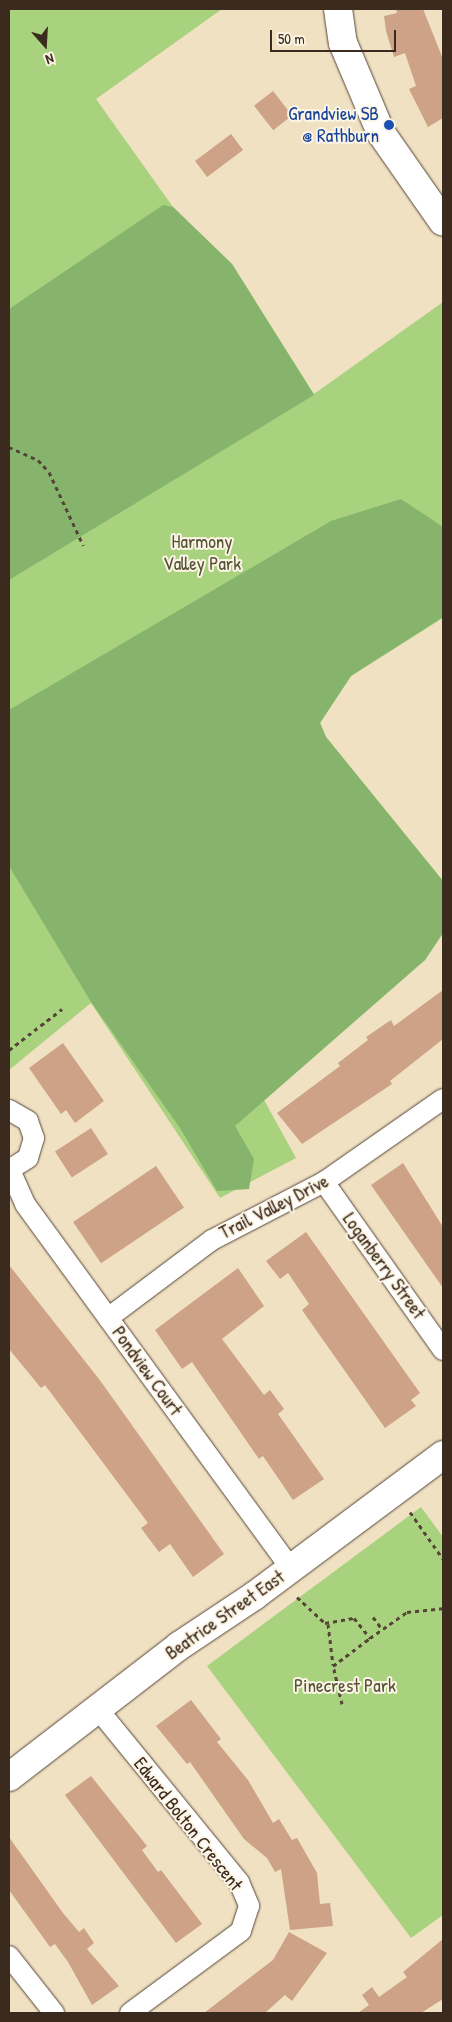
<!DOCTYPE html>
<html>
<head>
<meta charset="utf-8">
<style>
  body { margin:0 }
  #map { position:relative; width:452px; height:2022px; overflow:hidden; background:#f0e1c3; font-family:"Patrick Hand",sans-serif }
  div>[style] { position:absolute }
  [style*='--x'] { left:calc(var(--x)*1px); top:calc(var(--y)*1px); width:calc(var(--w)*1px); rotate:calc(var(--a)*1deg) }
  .green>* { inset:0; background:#a8d27e }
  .forest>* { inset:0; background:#86b46d }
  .building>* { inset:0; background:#cda286; transform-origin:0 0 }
  .path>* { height:3px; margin-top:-1.5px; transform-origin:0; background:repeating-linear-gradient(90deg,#564537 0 4px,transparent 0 8px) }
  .roads { filter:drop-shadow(0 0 1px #564537) drop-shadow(0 0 1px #564537) }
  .street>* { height:20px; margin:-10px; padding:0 10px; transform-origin:10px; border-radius:10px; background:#fff }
  .secondary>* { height:28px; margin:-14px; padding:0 14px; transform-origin:14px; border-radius:14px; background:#fff }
  .dots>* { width:14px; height:14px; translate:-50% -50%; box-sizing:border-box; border:2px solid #fcf5e5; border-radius:50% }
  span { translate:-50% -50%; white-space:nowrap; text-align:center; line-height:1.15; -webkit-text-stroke:4px #fcf5e5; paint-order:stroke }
  .transit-label { font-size:19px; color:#164399 }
  .right { translate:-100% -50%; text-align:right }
  .park-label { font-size:19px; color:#565436 }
  .street-label { font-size:19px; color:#3b2a1e }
  .frame { position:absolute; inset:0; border:10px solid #3b2a1e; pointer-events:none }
  .north { position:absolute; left:20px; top:20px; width:50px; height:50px; -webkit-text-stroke:4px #fcf5e5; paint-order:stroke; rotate:161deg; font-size:14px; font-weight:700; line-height:20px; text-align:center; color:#3b2a1e }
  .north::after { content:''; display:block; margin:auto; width:18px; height:22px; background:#3b2a1e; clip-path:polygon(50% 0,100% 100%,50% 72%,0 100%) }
  .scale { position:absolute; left:270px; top:30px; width:126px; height:22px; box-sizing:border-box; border:2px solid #3b2a1e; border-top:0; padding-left:6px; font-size:15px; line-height:18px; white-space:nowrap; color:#3b2a1e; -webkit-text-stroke:4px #fcf5e5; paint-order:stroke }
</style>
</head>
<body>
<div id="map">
  <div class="green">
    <i style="clip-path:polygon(9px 9px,222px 9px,96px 99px,173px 207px,232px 264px,314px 394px,443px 302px,443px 618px,351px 676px,320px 723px,326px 737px,443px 881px,443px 933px,425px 960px,264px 1100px,296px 1158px,220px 1198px,91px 1003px,9px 1070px)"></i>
    <i style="clip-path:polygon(421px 1507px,443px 1537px,443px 1915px,411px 1938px,207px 1666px)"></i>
  </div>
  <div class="forest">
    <i style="clip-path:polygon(163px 205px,173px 207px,232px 264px,314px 395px,9px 580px,9px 309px)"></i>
    <i style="clip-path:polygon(401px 499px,443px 527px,443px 617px,351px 676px,320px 723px,326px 737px,443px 881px,443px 933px,425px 960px,235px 1126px,254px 1159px,249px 1189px,217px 1191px,180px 1128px,91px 1002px,9px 866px,9px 710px,331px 521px)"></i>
  </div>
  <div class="building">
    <i style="clip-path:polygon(396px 9px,423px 9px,443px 59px,443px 118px,428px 127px,409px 89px,416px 86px,405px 53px,394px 57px,386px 31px,384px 16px,397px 13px)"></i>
    <i style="left:273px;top:91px;width:31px;height:24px;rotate:52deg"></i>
    <i style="left:231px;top:134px;width:20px;height:45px;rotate:53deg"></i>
    <i style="clip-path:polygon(443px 990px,443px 1039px,390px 1081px,392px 1084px,302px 1144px,277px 1113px,340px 1066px,338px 1063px,368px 1040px,366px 1037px,391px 1020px,394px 1026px)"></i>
    <i style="clip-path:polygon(63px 1043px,104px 1101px,75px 1123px,66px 1110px,61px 1114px,29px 1068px)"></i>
    <i style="left:91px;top:1128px;width:31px;height:43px;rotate:57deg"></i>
    <i style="clip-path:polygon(403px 1163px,443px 1227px,443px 1288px,371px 1185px)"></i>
    <i style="left:156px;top:1166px;width:50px;height:100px;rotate:56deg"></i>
    <i style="clip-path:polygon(306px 1232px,420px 1393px,411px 1400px,416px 1406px,385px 1428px,302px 1310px,309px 1304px,288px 1273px,280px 1279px,266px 1261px)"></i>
    <i style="clip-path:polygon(9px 1265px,99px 1379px,224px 1554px,193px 1577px,170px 1544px,159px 1552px,141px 1528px,148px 1523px,45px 1385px,41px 1388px,9px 1349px)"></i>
    <i style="clip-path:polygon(238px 1268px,264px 1306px,222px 1339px,264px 1395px,270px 1390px,284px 1409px,278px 1414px,324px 1479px,293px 1500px,263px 1456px,259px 1459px,192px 1362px,182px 1369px,155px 1330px)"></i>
    <i style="clip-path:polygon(191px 1700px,221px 1739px,217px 1742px,248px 1780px,273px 1823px,279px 1819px,292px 1840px,297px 1838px,317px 1873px,320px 1904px,330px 1903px,333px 1926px,290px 1930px,281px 1869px,275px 1872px,267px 1858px,244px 1839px,190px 1762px,187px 1764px,156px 1726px)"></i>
    <i style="clip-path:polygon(91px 1776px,147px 1846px,142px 1850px,158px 1872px,161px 1870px,202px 1924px,176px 1943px,65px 1795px)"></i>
    <i style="clip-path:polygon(9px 1837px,63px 1913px,79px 1932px,84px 1928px,94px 1943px,87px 1949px,119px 1986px,92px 2005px,68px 1962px,55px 1944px,50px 1947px,9px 1890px)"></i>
    <i style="clip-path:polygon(289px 1932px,327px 1953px,292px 2001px,285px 1995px,265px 2013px,204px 2013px,273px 1960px)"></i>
    <i style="clip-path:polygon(443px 1939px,443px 1999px,421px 2013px,358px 2013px,369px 2005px,362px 1995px,372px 1987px,379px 1997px,407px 1977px,403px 1972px)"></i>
  </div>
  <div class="path">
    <i style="--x:9;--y:447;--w:32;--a:24"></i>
    <i style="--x:38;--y:460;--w:16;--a:47"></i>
    <i style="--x:49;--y:472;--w:81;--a:65"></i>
    <i style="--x:9;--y:1050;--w:67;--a:-37.7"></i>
    <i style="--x:410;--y:1512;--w:57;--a:54.9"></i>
    <i style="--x:297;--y:1597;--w:38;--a:43"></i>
    <i style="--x:325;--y:1623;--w:29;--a:-10"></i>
    <i style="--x:354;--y:1618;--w:26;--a:51"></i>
    <i style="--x:370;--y:1638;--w:45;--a:-35.1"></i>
    <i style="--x:407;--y:1612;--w:36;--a:-6"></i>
    <i style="--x:373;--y:1617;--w:15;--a:53"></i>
    <i style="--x:328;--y:1624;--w:41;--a:83"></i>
    <i style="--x:342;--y:1704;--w:39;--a:-103"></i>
    <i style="--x:333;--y:1666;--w:46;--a:-37.1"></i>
  </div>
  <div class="roads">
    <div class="street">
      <i style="--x:9;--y:1110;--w:22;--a:30"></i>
      <i style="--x:28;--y:1121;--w:18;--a:71"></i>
      <i style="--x:34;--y:1138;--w:21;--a:107"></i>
      <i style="--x:28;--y:1158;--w:22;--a:148"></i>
      <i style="--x:10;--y:1170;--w:37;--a:66"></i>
      <i style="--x:25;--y:1204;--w:452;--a:53.9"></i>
      <i style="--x:324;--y:1182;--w:206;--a:54.7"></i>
      <i style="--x:108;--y:1318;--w:130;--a:-36.9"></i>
      <i style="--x:212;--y:1240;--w:126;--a:-27.4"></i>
      <i style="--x:324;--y:1182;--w:145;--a:-34.9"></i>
      <i style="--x:97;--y:1708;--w:225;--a:50.8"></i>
      <i style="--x:239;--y:1882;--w:26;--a:67"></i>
      <i style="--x:249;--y:1906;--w:26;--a:108"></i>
      <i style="--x:241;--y:1931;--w:138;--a:143.5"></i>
      <i style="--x:9;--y:1956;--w:73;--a:51.7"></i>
    </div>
    <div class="secondary">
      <i style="--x:338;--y:9;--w:34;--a:82"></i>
      <i style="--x:343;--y:43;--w:98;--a:67.1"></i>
      <i style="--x:381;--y:133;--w:108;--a:55.1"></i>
      <i style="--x:9;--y:1777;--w:215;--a:-37.6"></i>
      <i style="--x:179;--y:1646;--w:90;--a:-33.7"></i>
      <i style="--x:254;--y:1596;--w:236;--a:-36.7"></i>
    </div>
  </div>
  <div class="dots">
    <i style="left:389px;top:125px;background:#1a4fb4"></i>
  </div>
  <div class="transit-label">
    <span class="right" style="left:379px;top:125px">Grandview SB<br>@ Rathburn</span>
  </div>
  <div class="park-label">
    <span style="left:202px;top:553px">Harmony<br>Valley Park</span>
    <span style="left:345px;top:1686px">Pinecrest Park</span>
  </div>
  <div class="street-label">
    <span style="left:274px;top:1207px;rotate:-27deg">Trail Valley Drive</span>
    <span style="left:384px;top:1266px;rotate:54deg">Loganberry Street</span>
    <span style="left:147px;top:1371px;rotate:54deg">Pondview Court</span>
    <span style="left:225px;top:1615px;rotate:-35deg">Beatrice Street East</span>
    <span style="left:188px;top:1824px;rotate:52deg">Edward Bolton Crescent</span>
  </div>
  <div class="frame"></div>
  <div class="north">N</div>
  <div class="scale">50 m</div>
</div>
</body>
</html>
